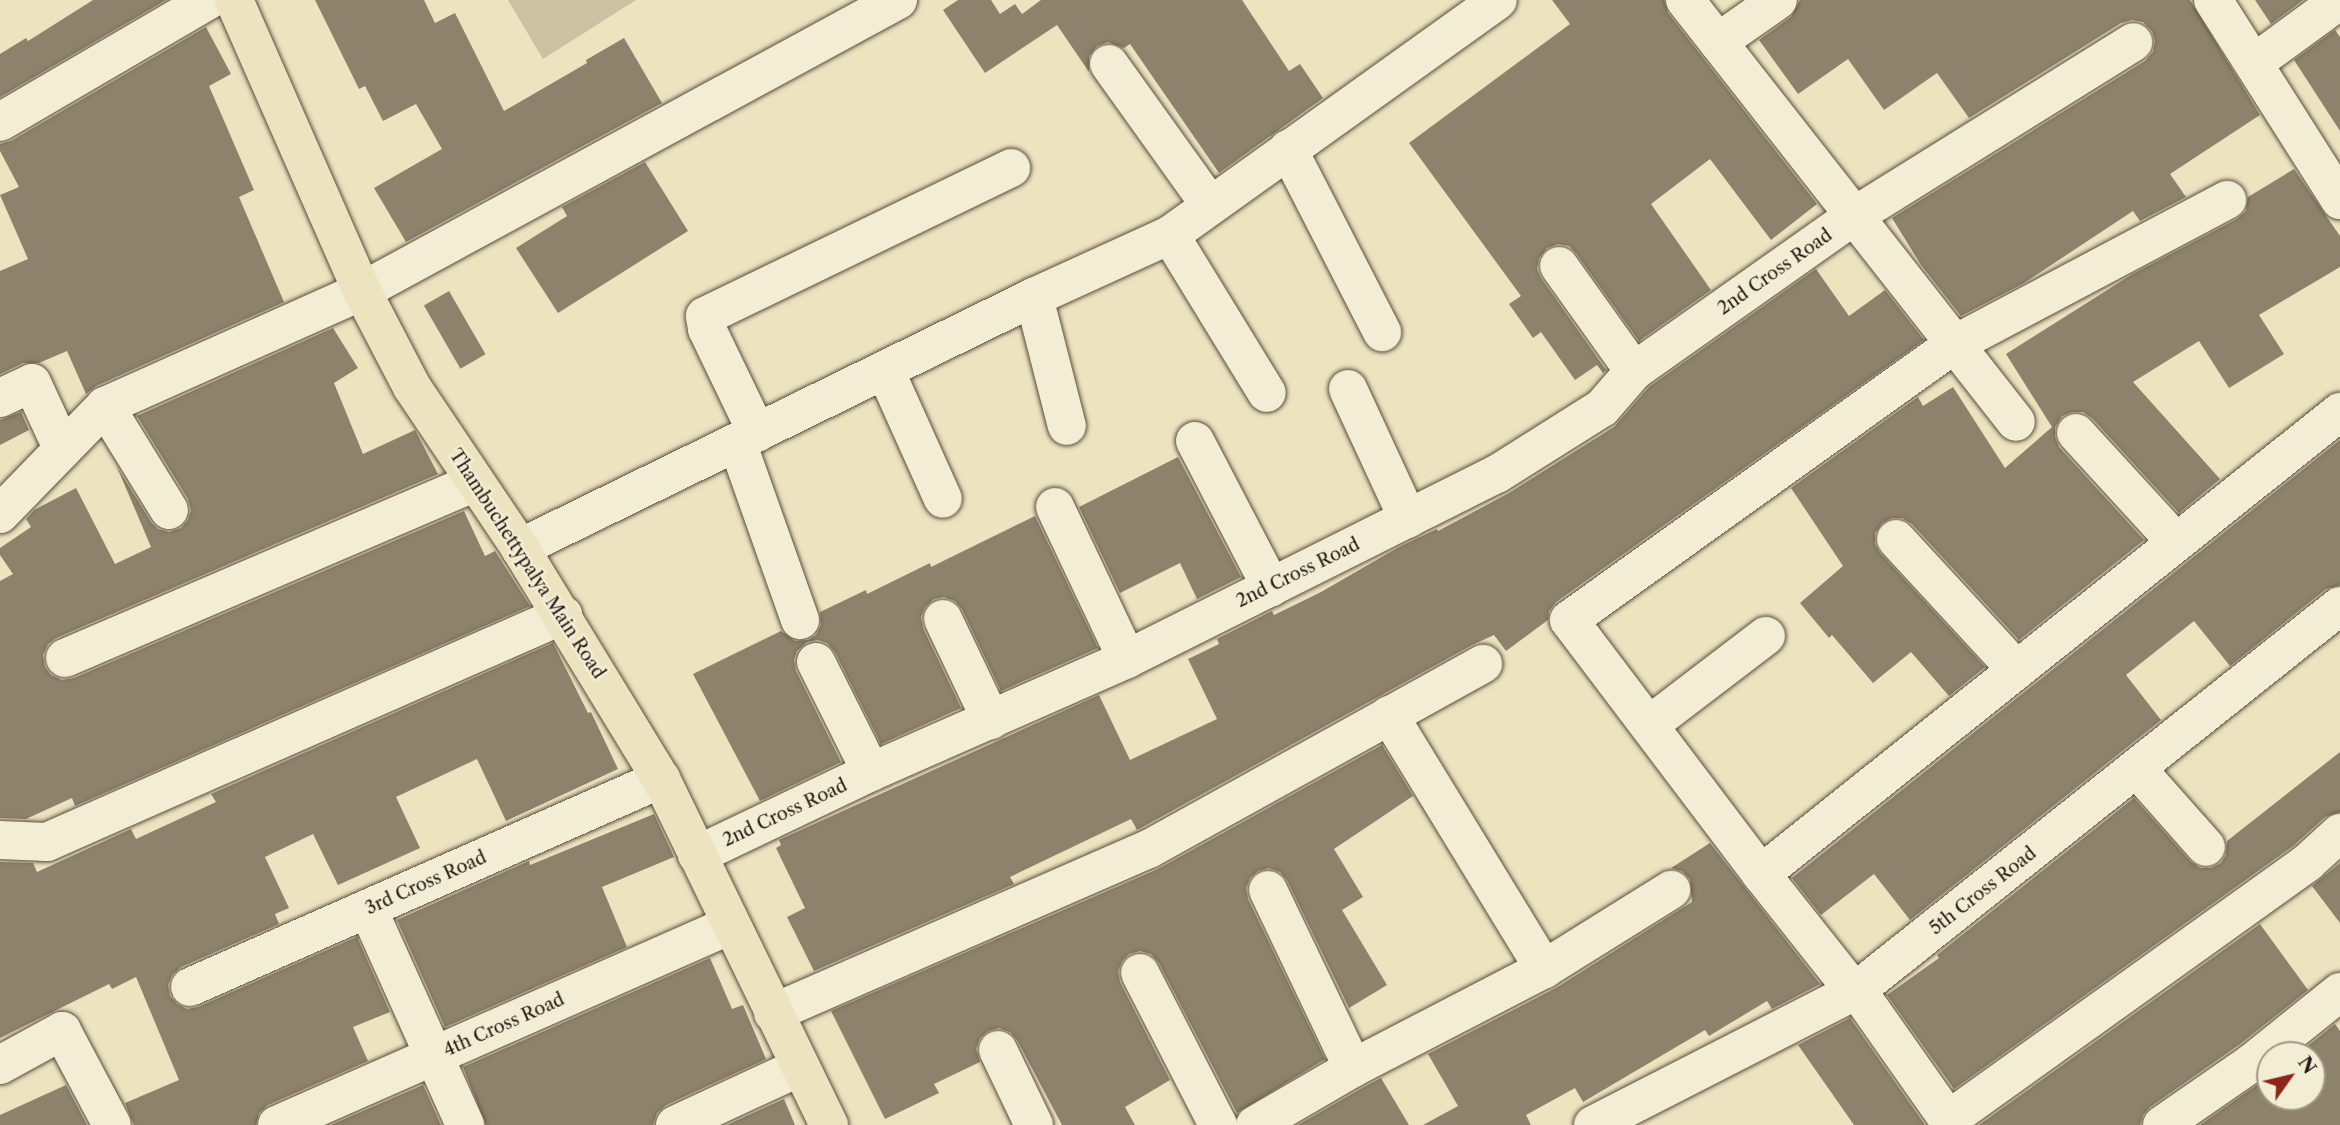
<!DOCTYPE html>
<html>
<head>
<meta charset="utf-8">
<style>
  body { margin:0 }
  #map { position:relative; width:2340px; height:1125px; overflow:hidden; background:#ede3bf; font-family:"Libre Caslon Text",serif }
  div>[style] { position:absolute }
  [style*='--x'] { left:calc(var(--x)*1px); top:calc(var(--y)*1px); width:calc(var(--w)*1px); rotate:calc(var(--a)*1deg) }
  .green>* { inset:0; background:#ccc1a2 }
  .building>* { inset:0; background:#8e826c; transform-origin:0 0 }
  .roads { filter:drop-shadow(0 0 2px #594c3e) drop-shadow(0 0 2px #594c3e) }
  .minor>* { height:38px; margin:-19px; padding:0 19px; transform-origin:19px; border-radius:19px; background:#f3edd5 }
  .major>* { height:38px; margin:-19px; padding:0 19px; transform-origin:19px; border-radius:19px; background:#ede3bf }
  span { translate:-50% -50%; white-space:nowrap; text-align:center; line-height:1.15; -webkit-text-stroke:5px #f3edd5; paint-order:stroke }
  .street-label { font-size:18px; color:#281913 }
  .north { position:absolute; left:2256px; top:1041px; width:70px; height:70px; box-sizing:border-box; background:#f3edd5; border:2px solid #a29887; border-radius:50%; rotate:56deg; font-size:19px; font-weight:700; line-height:28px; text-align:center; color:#281913 }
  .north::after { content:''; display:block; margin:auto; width:24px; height:32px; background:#8f2418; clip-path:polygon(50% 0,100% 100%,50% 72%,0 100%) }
</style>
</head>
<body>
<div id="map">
  <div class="green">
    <i style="clip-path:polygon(508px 0,636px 0,543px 59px)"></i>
  </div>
  <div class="building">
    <i style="clip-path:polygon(93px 0,166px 0,0 97px,0 54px,26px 38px,28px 41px)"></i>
    <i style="clip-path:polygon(315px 0,424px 0,435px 23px,455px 13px,504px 111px,587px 63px,586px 60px,624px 38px,662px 103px,406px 242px,374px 188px,442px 149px,416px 104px,383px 121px,365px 86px,359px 89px)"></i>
    <i style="clip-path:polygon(958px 0,991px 0,1000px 14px,1015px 4px,1022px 14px,1041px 0,1242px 0,1289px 71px,1300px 64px,1323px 98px,1219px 173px,1130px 44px,1124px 48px,1108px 42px,1097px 46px,1089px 56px,1089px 72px,1057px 25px,985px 73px,943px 10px)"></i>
    <i style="clip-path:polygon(1552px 0,1664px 0,1668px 13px,1817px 204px,1771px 240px,1710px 159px,1651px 204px,1711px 290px,1639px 341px,1576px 253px,1569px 246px,1558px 244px,1547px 248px,1539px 258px,1537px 269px,1541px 278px,1606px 370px,1603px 373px,1597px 365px,1575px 380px,1541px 332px,1533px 338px,1509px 304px,1521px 296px,1409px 143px,1570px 24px)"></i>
    <i style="clip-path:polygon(1800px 0,2190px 0,2260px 115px,2170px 174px,2186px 197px,2140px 221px,2133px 211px,2024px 283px,1961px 316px,1921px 265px,1892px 218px,2145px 61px,2153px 52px,2155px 41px,2152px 31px,2143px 22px,2132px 20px,2121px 23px,1969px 118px,1937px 73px,1884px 110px,1848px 59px,1798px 94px,1759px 40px,1791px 17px)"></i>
    <i style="clip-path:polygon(2255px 0,2303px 0,2271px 24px)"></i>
    <i style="clip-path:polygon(206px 27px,231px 74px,209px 86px,254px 190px,239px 197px,284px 302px,96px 386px,86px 394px,67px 351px,39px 363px,23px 363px,0 374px,0 271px,28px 259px,0 195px,19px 187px,0 151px,0 144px,11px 141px)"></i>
    <i style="clip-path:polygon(2335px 30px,2340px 37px,2340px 131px,2294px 60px)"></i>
    <i style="clip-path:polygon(645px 162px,688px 231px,558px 313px,516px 248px,567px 216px,562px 207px)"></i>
    <i style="clip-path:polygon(2294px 169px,2340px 236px,2340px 267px,2259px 315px,2284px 354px,2229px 388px,2199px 341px,2133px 382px,2220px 479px,2179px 513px,2092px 418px,2083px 412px,2072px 412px,2062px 416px,2055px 427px,2055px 437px,2059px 447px,2144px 540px,2019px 640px,1912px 524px,1902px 518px,1892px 518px,1882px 523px,1875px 533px,1875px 544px,1880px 553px,1985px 667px,1949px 696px,1911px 652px,1873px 683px,1832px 635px,1829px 638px,1800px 603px,1843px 566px,1791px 488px,1918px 397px,1923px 406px,1953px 387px,2005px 468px,2052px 427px,2006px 354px,2131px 275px,2237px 219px,2246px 211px,2248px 197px)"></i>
    <i style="clip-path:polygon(1816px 269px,1849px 316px,1885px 290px,1924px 340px,1556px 602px,1549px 611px,1548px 620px,1506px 651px,1494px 635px,1472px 645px,1139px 829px,1137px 830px,1131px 819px,1010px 877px,1014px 884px,814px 971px,787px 917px,805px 908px,776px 848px,781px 845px,779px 840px,1099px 695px,1130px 760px,1217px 719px,1188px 659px,1219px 644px,1217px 639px,1272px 611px,1274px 615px,1321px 592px,1399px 547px,1437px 529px,1438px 531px,1509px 493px,1614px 427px,1649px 387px)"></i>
    <i style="left:449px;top:291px;width:73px;height:29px;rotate:60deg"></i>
    <i style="clip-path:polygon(333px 328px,358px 368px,334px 383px,363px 454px,415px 430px,438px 474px,56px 638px,48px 644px,43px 655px,45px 667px,51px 675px,62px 680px,74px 678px,464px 511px,485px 556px,495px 551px,530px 606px,75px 806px,72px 798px,26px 819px,0 818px,0 581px,13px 574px,0 555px,0 548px,31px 527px,26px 519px,34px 510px,76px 488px,115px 564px,151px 547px,117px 467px,151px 522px,158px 529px,169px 532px,181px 528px,188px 520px,191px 510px,188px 499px,137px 416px)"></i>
    <i style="clip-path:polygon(21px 412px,29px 430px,0 445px,0 420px)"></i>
    <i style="clip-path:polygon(2340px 440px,2340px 585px,2326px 589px,2230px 666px,2194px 621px,2126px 675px,2161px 720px,1910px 920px,1874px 874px,1821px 915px,1792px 878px)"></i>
    <i style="clip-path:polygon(1178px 457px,1241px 577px,1197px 599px,1180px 563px,1120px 593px,1079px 507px)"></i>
    <i style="clip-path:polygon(1035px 516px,1098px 648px,1001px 691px,962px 609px,955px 601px,944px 597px,934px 599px,925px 607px,921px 617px,923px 628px,961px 708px,881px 744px,835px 652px,827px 643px,818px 640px,807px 642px,797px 651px,794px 660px,796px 671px,841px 762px,760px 801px,693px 674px,781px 631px,795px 641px,808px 640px,816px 635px,821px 625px,820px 612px,866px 590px,867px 594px,930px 563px,931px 567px)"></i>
    <i style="clip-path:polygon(553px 643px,588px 713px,591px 712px,618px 769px,506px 821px,477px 759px,396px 797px,420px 848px,338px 885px,313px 834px,265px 857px,289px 908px,275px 914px,279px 924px,181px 967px,172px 975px,168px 985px,170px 996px,177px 1004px,187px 1009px,198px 1007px,357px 937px,390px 1012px,353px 1027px,368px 1061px,268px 1105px,259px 1113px,256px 1125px,134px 1125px,125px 1103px,179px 1080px,136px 977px,112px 989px,109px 984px,0 1038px,0 862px,33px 863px,37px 872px,131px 829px,136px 839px,216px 802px,211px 794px)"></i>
    <i style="clip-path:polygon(1382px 745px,1413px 796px,1334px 849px,1363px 897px,1342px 910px,1387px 985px,1349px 1008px,1287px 880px,1280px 872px,1269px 868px,1258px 871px,1250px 878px,1246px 888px,1248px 899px,1325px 1059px,1237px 1113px,1159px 963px,1151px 954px,1140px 951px,1129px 954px,1122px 961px,1118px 971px,1120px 982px,1170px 1080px,1125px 1107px,1135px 1125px,1062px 1125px,1017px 1040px,1010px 1032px,999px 1028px,988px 1031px,980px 1038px,976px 1049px,980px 1062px,934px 1084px,939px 1093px,885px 1119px,831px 1011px,1158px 869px)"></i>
    <i style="clip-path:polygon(2340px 752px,2340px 812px,2325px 817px,2293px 846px,1954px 1089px,1887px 995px,1939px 958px,1937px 955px,2134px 798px,2190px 861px,2200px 868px,2211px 868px,2221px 863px,2226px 855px,2227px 841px)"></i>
    <i style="clip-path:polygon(654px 814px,674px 857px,602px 887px,627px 947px,445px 1027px,397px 920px,529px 861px,530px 865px)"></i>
    <i style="clip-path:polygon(1710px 843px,1820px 984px,1772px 1009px,1767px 1001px,1709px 1036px,1705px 1030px,1583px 1102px,1575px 1088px,1526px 1115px,1531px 1125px,1423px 1125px,1458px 1106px,1428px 1054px,1556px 988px,1692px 902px,1690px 879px,1682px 871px,1671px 868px)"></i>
    <i style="clip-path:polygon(2340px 863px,2340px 923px,2312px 886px)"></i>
    <i style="clip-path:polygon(2260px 924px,2308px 990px,2240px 1044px,2150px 1107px,2143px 1115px,2140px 1125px,1979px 1125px)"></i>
    <i style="clip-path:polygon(710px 958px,732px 1009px,743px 1005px,766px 1059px,666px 1105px,657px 1113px,653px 1125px,486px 1125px,463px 1067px)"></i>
    <i style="clip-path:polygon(1850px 1018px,1925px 1125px,1854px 1125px,1798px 1045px)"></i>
    <i style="clip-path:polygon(2335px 1024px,2340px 1031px,2340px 1125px,2200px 1125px,2270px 1076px,2270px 1097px,2312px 1097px,2312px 1055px,2297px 1055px)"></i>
    <i style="clip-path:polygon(1381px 1078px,1409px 1125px,1298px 1125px,1364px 1087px)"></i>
    <i style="clip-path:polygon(66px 1085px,87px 1125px,0 1125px,0 1115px)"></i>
    <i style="clip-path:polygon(423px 1085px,441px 1125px,331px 1125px)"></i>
    <i style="clip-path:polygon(784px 1099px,795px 1125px,727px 1125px)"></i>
  </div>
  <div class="roads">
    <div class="minor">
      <i style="--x:1685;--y:0;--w:536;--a:51.89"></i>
      <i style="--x:2213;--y:0;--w:237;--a:57.6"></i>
      <i style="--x:1718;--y:42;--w:73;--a:-35"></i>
      <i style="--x:2254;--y:63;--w:107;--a:-36.2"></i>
      <i style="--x:1109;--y:64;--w:173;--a:54.4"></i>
      <i style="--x:0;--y:122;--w:242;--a:-30.3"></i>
      <i style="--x:1288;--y:149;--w:206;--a:62.8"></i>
      <i style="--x:1170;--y:235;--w:185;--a:58.5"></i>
      <i style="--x:1559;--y:266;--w:129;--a:54.5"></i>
      <i style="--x:1034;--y:297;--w:133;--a:75.7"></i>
      <i style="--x:885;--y:370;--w:141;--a:65.8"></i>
      <i style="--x:1348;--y:389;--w:143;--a:65.2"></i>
      <i style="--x:0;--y:398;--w:35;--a:-25"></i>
      <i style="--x:32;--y:383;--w:72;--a:65.2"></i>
      <i style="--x:105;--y:406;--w:122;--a:58.4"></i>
      <i style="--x:757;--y:433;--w:115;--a:-115.7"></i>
      <i style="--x:707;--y:329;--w:13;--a:-99"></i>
      <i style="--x:705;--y:316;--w:340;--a:-25.8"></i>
      <i style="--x:2076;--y:433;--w:148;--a:47.5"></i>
      <i style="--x:1195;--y:441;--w:165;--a:62.5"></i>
      <i style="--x:737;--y:442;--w:189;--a:70.5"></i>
      <i style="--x:1055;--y:507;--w:168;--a:64.7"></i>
      <i style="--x:0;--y:514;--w:151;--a:-45.8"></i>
      <i style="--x:105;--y:406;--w:282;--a:-24.1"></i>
      <i style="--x:362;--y:291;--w:610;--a:-28.5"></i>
      <i style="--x:1896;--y:539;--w:178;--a:47.3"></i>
      <i style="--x:520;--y:548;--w:572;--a:-26.03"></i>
      <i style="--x:1034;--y:297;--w:149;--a:-24.5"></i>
      <i style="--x:1170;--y:235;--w:403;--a:-35.6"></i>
      <i style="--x:943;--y:619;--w:112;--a:64.6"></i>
      <i style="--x:65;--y:658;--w:446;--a:-23.2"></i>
      <i style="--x:816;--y:662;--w:123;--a:63.4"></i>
      <i style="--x:1389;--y:715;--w:298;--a:58.6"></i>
      <i style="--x:1649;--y:725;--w:147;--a:-37.3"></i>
      <i style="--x:2137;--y:769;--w:104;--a:48.5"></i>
      <i style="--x:0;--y:840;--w:47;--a:2.4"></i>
      <i style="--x:47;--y:842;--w:564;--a:-23.75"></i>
      <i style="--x:697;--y:855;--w:193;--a:-25.5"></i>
      <i style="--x:871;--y:772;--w:280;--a:-23.8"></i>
      <i style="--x:1127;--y:659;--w:414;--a:-26.6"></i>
      <i style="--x:1497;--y:474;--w:124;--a:-32.2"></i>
      <i style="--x:1602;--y:408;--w:49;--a:-49.1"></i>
      <i style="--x:1634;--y:371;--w:269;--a:-35.2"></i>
      <i style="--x:1854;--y:216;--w:329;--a:-31.9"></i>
      <i style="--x:1761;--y:874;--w:741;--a:-38.59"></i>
      <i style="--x:1268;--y:890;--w:197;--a:64.5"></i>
      <i style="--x:368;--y:909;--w:237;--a:65.8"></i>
      <i style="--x:1140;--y:973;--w:171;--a:62.8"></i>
      <i style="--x:190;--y:987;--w:515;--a:-23.83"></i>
      <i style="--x:773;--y:1013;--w:410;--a:-23.6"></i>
      <i style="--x:1149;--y:849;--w:382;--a:-29"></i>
      <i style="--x:998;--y:1050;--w:83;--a:64.4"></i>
      <i style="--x:0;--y:1065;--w:71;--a:-28.7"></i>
      <i style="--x:62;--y:1031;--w:106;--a:62"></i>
      <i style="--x:1948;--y:1120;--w:442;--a:-35.6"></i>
      <i style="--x:2307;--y:863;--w:45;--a:-42.3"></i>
      <i style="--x:277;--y:1125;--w:495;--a:-23.8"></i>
      <i style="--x:675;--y:1125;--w:138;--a:-24.9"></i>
      <i style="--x:1255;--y:1125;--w:113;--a:-30.2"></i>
      <i style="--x:1353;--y:1068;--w:215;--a:-27.4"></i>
      <i style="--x:1544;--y:969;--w:150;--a:-31.9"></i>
      <i style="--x:1593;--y:1125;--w:297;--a:-27.1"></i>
      <i style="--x:1857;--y:990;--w:617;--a:-38.49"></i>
      <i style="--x:1952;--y:1125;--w:165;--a:-125.1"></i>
      <i style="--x:1857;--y:990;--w:16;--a:-140"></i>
      <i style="--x:1845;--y:980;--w:135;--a:-128.4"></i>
      <i style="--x:1761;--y:874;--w:318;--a:-127.1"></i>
      <i style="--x:1569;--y:620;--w:475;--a:-35.6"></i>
      <i style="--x:1955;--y:344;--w:308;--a:-27.9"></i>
      <i style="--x:2162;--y:1125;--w:111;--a:-34.7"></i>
      <i style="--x:2253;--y:1062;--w:112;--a:-38.8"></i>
    </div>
    <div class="major">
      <i style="--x:234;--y:0;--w:318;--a:66.3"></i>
      <i style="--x:362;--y:291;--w:108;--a:62.5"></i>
      <i style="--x:412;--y:387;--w:194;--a:56.1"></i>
      <i style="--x:520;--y:548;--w:271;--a:58.6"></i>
      <i style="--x:661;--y:779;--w:385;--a:64.1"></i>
    </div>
  </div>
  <div class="street-label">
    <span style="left:1775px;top:272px;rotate:-35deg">2nd Cross Road</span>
    <span style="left:527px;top:564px;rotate:57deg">Thambuchettypalya Main Road</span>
    <span style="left:1298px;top:573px;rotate:-26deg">2nd Cross Road</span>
    <span style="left:785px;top:813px;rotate:-25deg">2nd Cross Road</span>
    <span style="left:426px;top:883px;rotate:-24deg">3rd Cross Road</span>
    <span style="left:1983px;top:891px;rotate:-38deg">5th Cross Road</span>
    <span style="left:504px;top:1025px;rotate:-24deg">4th Cross Road</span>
  </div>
  <div class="north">N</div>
</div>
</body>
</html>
